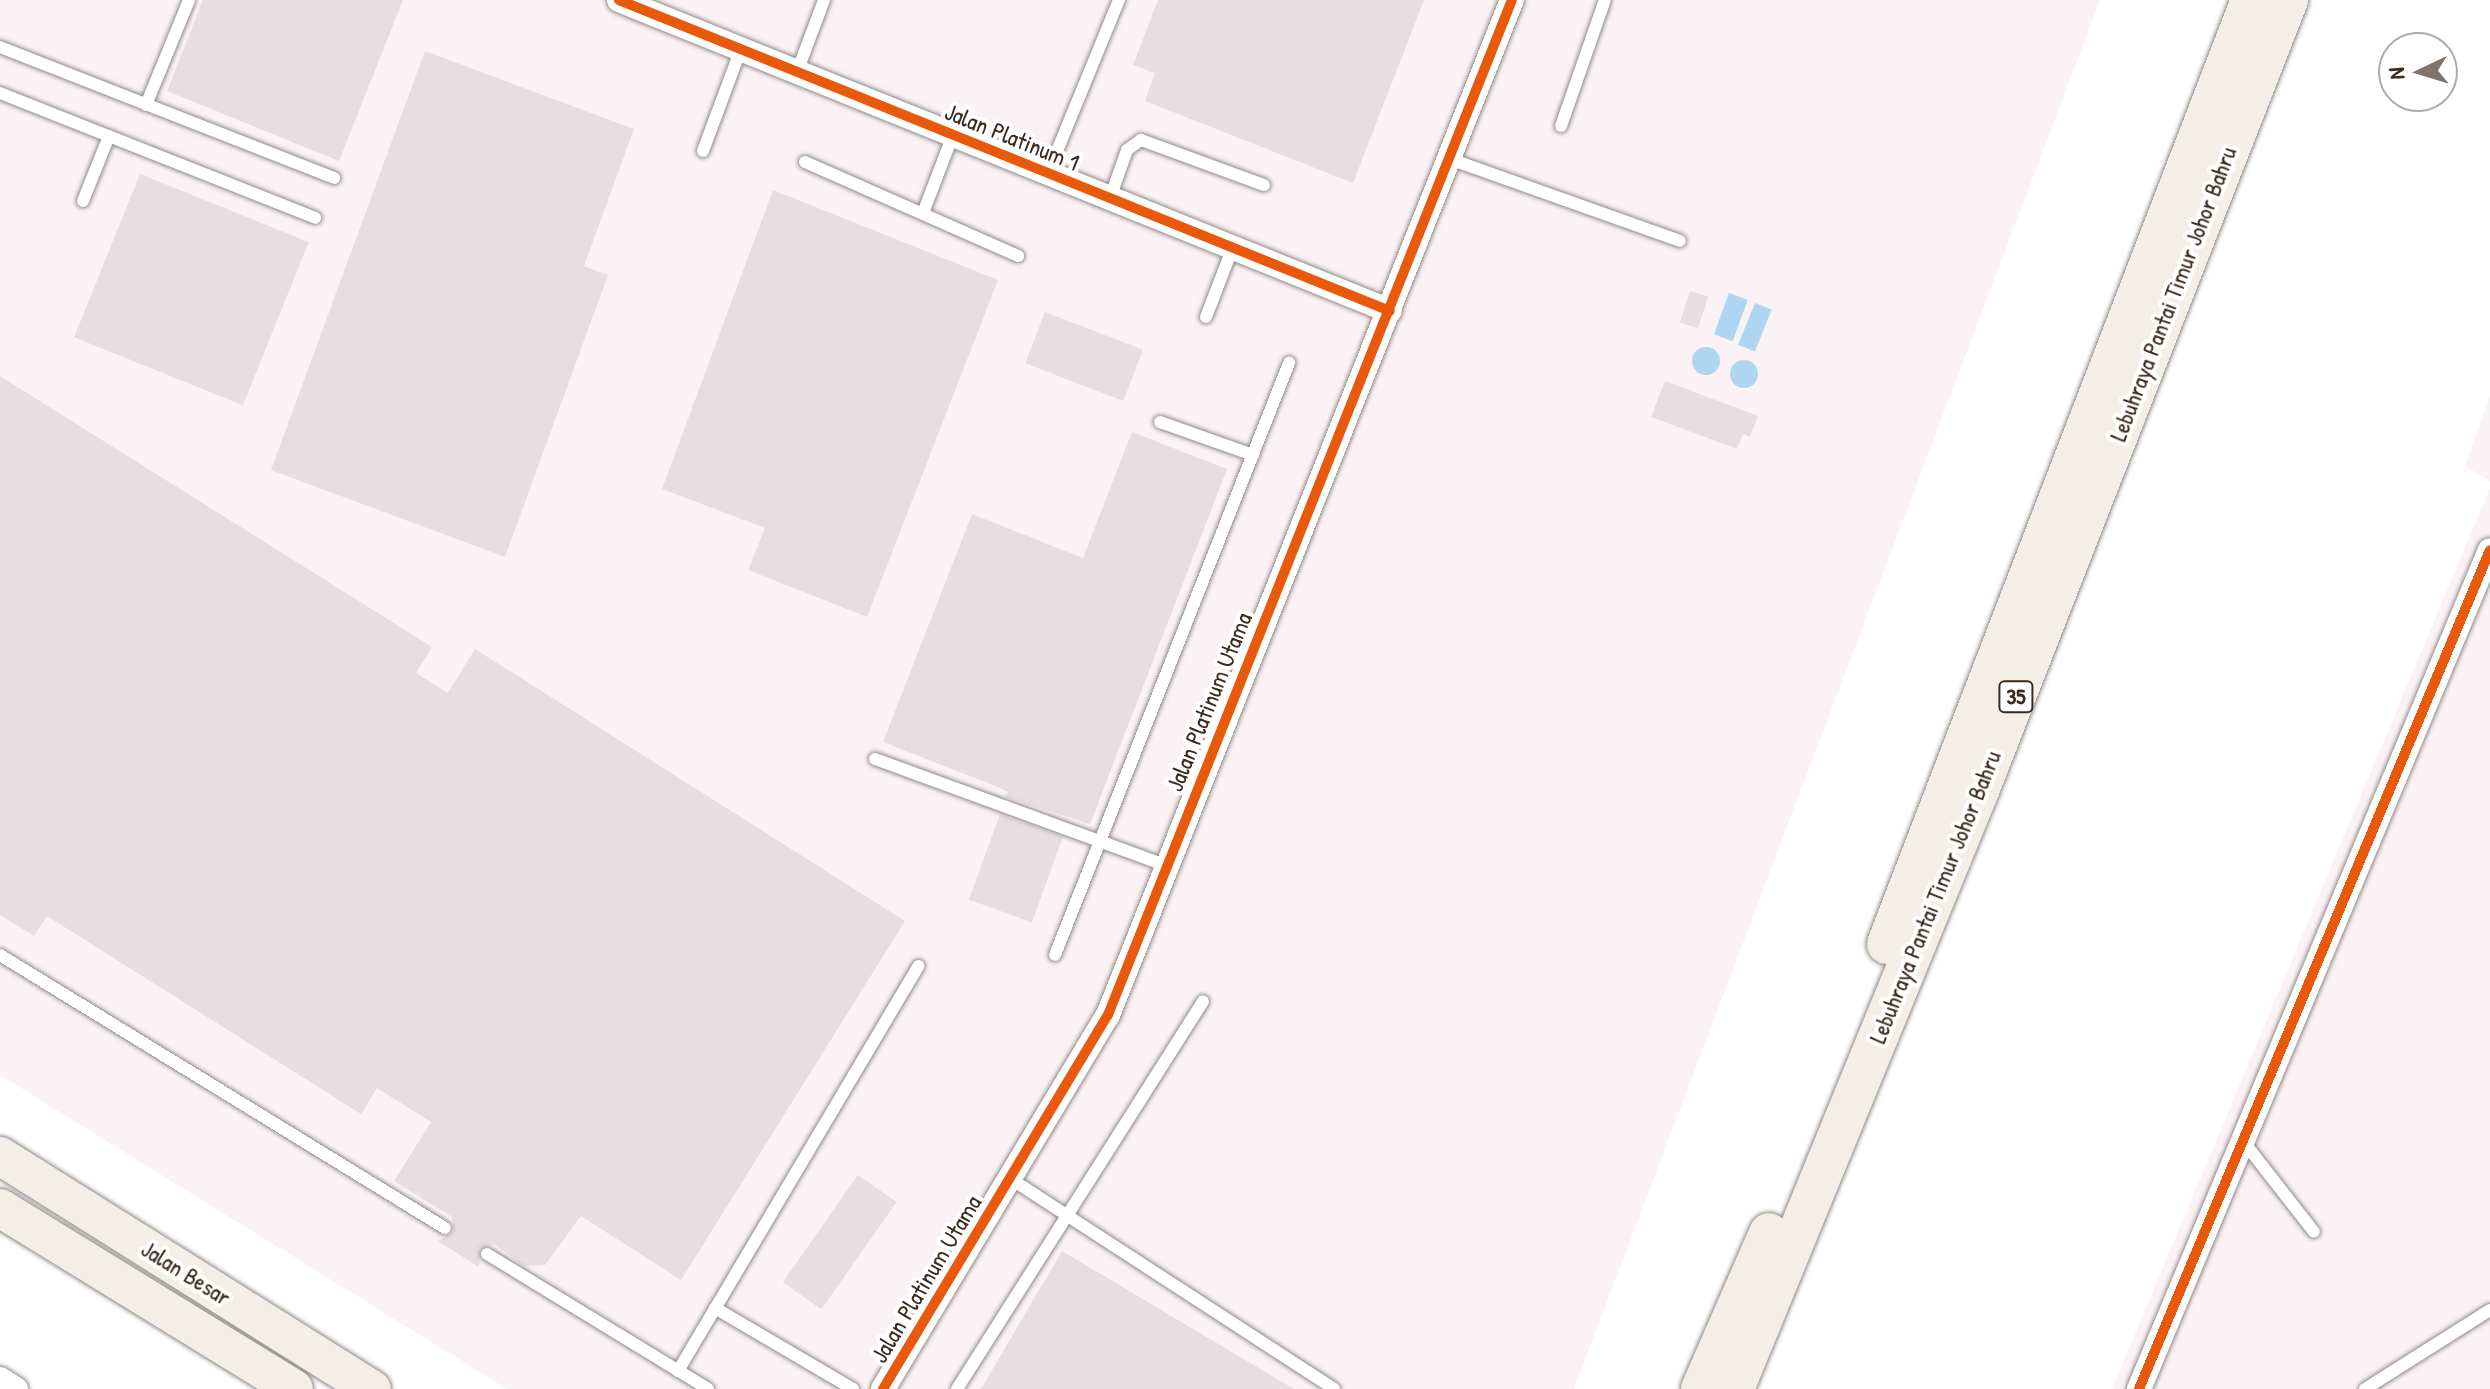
<!DOCTYPE html>
<html>
<head>
<meta charset="utf-8">
<style>
  body { margin:0 }
  #map { position:relative; width:2490px; height:1389px; overflow:hidden; background:#fff; font-family:"Patrick Hand",sans-serif }
  div>[style] { position:absolute }
  [style*='--x'] { left:calc(var(--x)*1px); top:calc(var(--y)*1px); width:calc(var(--w)*1px); rotate:calc(var(--a)*1deg) }
  .built>* { inset:0; background:#fbf2f5 }
  .water>* { inset:0; background:#aed6f1; transform-origin:0 0 }
  .round { border-radius:50% }
  .building>* { inset:0; background:#e8dde1; transform-origin:0 0 }
  .roads { filter:drop-shadow(0 0 2px #8e8b88) drop-shadow(0 0 2px #8e8b88) }
  .service>* { height:12px; margin:-6px; padding:0 6px; transform-origin:6px; border-radius:6px; background:#fff }
  .minor>* { height:24px; margin:-12px; padding:0 12px; transform-origin:12px; border-radius:12px; background:#fff }
  .primary>* { height:38px; margin:-19px; padding:0 19px; transform-origin:19px; border-radius:19px; background:#f3efe7 }
  .trunk>* { height:40px; margin:-20px; padding:0 20px; transform-origin:20px; border-radius:20px; background:#f3efe7 }
  .cycleway>* { height:10px; margin:-5px; padding:0 5px; transform-origin:5px; border-radius:5px; background:#e8590c }
  span { translate:-50% -50%; white-space:nowrap; text-align:center; line-height:1.15; -webkit-text-stroke:8px #fff; paint-order:stroke }
  .shield-label span { padding:2px 6px; background:#fff; border:2px solid; border-radius:6px; -webkit-text-stroke-width:0 }
  .shield-label { font-size:22px; color:#3b2a1e; font-weight:700 }
  .street-label { font-size:24px; color:#3b2a1e }
  .north { position:absolute; left:2378px; top:32px; width:80px; height:80px; box-sizing:border-box; background:#fff; border:2px solid #b1aaa5; border-radius:50%; rotate:266deg; font-size:22px; font-weight:700; line-height:32px; text-align:center; color:#3b2a1e }
  .north::after { content:''; display:block; margin:auto; width:28px; height:36px; background:#80756d; clip-path:polygon(50% 0,100% 100%,50% 72%,0 100%) }
</style>
</head>
<body>
<div id="map">
  <div class="built">
    <i style="clip-path:polygon(0 0,2100px 0,1574px 1389px,507px 1389px,0 1075px)"></i>
    <i style="clip-path:polygon(2490px 396px,2490px 481px,2465px 466px)"></i>
    <i style="clip-path:polygon(2490px 488px,2490px 1389px,2112px 1389px)"></i>
  </div>
  <div class="water">
    <i style="left:1729px;top:293px;width:20px;height:44px;rotate:20deg"></i>
    <i style="left:1755px;top:303px;width:18px;height:45px;rotate:22deg"></i>
    <i class="round" style="left:1692px;top:347px;width:28px;height:28px"></i>
    <i class="round" style="left:1730px;top:360px;width:28px;height:28px"></i>
  </div>
  <div class="building">
    <i style="clip-path:polygon(203px 0,403px 0,339px 161px,167px 91px)"></i>
    <i style="clip-path:polygon(1158px 0,1424px 0,1353px 183px,1145px 101px,1155px 73px,1133px 65px)"></i>
    <i style="clip-path:polygon(425px 51px,634px 129px,584px 266px,608px 275px,505px 557px,271px 470px)"></i>
    <i style="left:140px;top:174px;width:182px;height:176px;rotate:22deg"></i>
    <i style="clip-path:polygon(773px 190px,998px 280px,867px 617px,748px 570px,765px 528px,662px 489px)"></i>
    <i style="left:1690px;top:291px;width:19px;height:33px;rotate:18deg"></i>
    <i style="left:1045px;top:312px;width:105px;height:55px;rotate:21deg"></i>
    <i style="clip-path:polygon(0 376px,432px 647px,416px 673px,448px 693px,475px 649px,905px 921px,681px 1280px,581px 1216px,545px 1265px,524px 1266px,494px 1244px,480px 1249px,479px 1267px,438px 1241px,453px 1232px,452px 1217px,394px 1181px,431px 1122px,377px 1088px,361px 1114px,47px 916px,34px 936px,0 915px)"></i>
    <i style="clip-path:polygon(1665px 381px,1758px 416px,1750px 437px,1743px 434px,1737px 449px,1651px 417px)"></i>
    <i style="clip-path:polygon(1132px 432px,1227px 469px,1090px 824px,1006px 797px,1008px 792px,995px 786px,883px 742px,972px 514px,1083px 558px)"></i>
    <i style="left:1000px;top:814px;width:67px;height:91px;rotate:20deg"></i>
    <i style="left:858px;top:1175px;width:47px;height:131px;rotate:35deg"></i>
    <i style="clip-path:polygon(1062px 1251px,1294px 1389px,981px 1389px)"></i>
  </div>
  <div class="roads">
    <div class="service">
      <i style="--x:0;--y:47;--w:359;--a:21.4"></i>
      <i style="--x:797;--y:72;--w:77;--a:-69.4"></i>
      <i style="--x:0;--y:93;--w:339;--a:21.6"></i>
      <i style="--x:146;--y:105;--w:113;--a:-67.7"></i>
      <i style="--x:1561;--y:126;--w:133;--a:-70.8"></i>
      <i style="--x:703;--y:151;--w:109;--a:-69.6"></i>
      <i style="--x:1450;--y:159;--w:244;--a:19.6"></i>
      <i style="--x:805;--y:162;--w:233;--a:23.8"></i>
      <i style="--x:1048;--y:173;--w:187;--a:-67.7"></i>
      <i style="--x:1110;--y:198;--w:51;--a:-70.5"></i>
      <i style="--x:1127;--y:150;--w:17;--a:-36"></i>
      <i style="--x:1141;--y:140;--w:131;--a:20.1"></i>
      <i style="--x:83;--y:201;--w:70;--a:-68.2"></i>
      <i style="--x:923;--y:213;--w:84;--a:-69"></i>
      <i style="--x:1206;--y:317;--w:75;--a:-68.9"></i>
      <i style="--x:1160;--y:422;--w:99;--a:19.5"></i>
      <i style="--x:875;--y:759;--w:309;--a:20.1"></i>
      <i style="--x:0;--y:955;--w:522;--a:31.53"></i>
      <i style="--x:1055;--y:955;--w:637;--a:-68.43"></i>
      <i style="--x:2243;--y:1141;--w:115;--a:52"></i>
      <i style="--x:1011;--y:1179;--w:385;--a:33"></i>
      <i style="--x:487;--y:1254;--w:259;--a:31.4"></i>
      <i style="--x:715;--y:1308;--w:160;--a:30.4"></i>
      <i style="--x:678;--y:1371;--w:471;--a:-59.3"></i>
      <i style="--x:957;--y:1389;--w:459;--a:-57.6"></i>
      <i style="--x:2365;--y:1389;--w:148;--a:-32.3"></i>
    </div>
    <div class="minor">
      <i style="--x:619;--y:0;--w:831;--a:21.97"></i>
      <i style="--x:0;--y:1379;--w:19;--a:32"></i>
      <i style="--x:883;--y:1389;--w:436;--a:-59"></i>
      <i style="--x:1108;--y:1015;--w:1092;--a:-68.3"></i>
      <i style="--x:2139;--y:1389;--w:909;--a:-67.3"></i>
    </div>
    <div class="primary">
      <i style="--x:0;--y:1156;--w:439;--a:32.1"></i>
      <i style="--x:0;--y:1208;--w:345;--a:31.6"></i>
    </div>
    <div class="trunk">
      <i style="--x:1887;--y:944;--w:1012;--a:-68.91"></i>
      <i style="--x:1701;--y:1389;--w:170;--a:-66.4"></i>
      <i style="--x:1734;--y:1389;--w:649;--a:-67.74"></i>
      <i style="--x:1980;--y:788;--w:846;--a:-68.65"></i>
    </div>
  </div>
  <div class="cycleway">
    <i style="--x:619;--y:0;--w:831;--a:21.97"></i>
    <i style="--x:883;--y:1389;--w:436;--a:-59"></i>
    <i style="--x:1108;--y:1015;--w:1092;--a:-68.3"></i>
    <i style="--x:2139;--y:1389;--w:909;--a:-67.3"></i>
  </div>
  <div class="shield-label">
    <span style="left:2016px;top:697px">35</span>
  </div>
  <div class="street-label">
    <span style="left:1012px;top:137px;rotate:22deg">Jalan Platinum 1</span>
    <span style="left:2173px;top:294px;rotate:-69deg">Lebuhraya Pantai Timur Johor Bahru</span>
    <span style="left:1209px;top:702px;rotate:-68deg">Jalan Platinum Utama</span>
    <span style="left:1935px;top:897px;rotate:-68deg">Lebuhraya Pantai Timur Johor Bahru</span>
    <span style="left:186px;top:1273px;rotate:32deg">Jalan Besar</span>
    <span style="left:926px;top:1279px;rotate:-59deg">Jalan Platinum Utama</span>
  </div>
  <div class="north">N</div>
</div>
</body>
</html>
